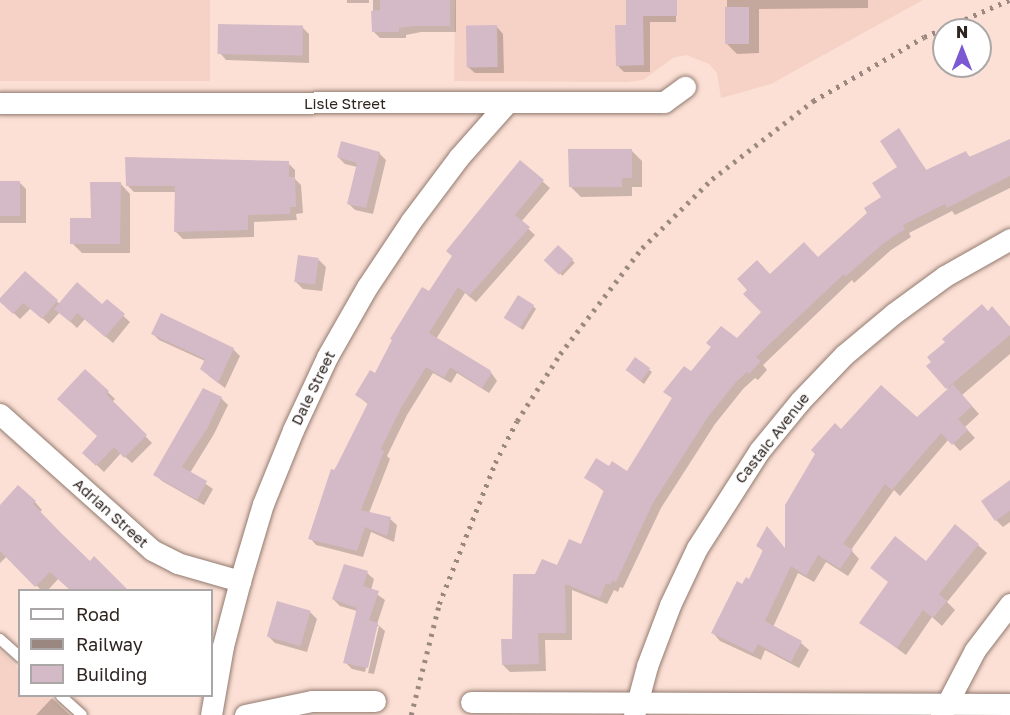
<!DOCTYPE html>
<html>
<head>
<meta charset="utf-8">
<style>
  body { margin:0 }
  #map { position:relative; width:1010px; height:715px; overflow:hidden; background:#fce0d5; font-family:"Golos Text",sans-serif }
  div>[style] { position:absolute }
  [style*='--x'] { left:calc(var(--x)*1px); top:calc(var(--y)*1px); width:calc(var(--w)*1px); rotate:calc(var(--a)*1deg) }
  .built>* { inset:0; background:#f6d2c6; transform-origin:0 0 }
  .shadow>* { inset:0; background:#0003; transform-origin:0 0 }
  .building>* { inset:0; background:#d4bac7; transform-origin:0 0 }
  .roads { filter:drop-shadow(0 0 2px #927a70) drop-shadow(0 0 2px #927a70) }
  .service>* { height:10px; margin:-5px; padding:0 5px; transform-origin:5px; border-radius:5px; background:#fff }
  .minor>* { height:21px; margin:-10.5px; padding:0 10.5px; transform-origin:10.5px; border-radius:10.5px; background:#fff }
  .rail>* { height:4.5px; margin-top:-2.25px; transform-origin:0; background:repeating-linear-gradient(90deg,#9a877f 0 3px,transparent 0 9px) }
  span { translate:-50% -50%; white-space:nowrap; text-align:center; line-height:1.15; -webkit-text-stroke:6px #fff; paint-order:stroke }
  .street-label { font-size:15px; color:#2e2420 }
  .legend { position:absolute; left:18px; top:589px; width:195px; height:108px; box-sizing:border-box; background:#fff; border:2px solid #aba7a6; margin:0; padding:8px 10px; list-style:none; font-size:18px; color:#2e2420 }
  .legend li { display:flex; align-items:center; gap:12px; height:30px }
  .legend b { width:30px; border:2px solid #aba7a6 }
  .north { position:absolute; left:932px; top:18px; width:60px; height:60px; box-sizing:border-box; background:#fff; border:2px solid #aba7a6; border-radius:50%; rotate:0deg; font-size:16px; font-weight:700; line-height:24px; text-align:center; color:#2e2420 }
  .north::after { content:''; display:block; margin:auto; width:21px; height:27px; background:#7b59d3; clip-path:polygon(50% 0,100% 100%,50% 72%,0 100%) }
</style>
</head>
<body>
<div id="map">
  <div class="built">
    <i style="left:0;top:0;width:210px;height:81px"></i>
    <i style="clip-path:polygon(455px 0,923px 0,771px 84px,721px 98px,717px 73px,709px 64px,686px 55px,673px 58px,643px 80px,627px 82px,454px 81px)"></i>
    <i style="clip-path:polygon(0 651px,19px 669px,20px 696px,48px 696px,69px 715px,0 715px)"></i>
  </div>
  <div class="shadow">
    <i style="left:347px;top:0;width:22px;height:3px"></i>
    <i style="clip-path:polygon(373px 0,456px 0,456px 32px,421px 32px,406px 35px,406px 38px,380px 38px,373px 31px)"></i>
    <i style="clip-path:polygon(628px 0,676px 0,676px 22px,650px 22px,650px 72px,624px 72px,617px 65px,628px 26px)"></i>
    <i style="clip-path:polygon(727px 0,868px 0,868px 8px,759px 9px,759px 53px,737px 54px,727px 44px)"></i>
    <i style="clip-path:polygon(302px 27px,309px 34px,309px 63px,226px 60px,220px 53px)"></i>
    <i style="clip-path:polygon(497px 27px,503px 34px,504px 73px,475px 73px,468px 67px)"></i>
    <i style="clip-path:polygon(898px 130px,927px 171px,966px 153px,971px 158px,1010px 140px,1010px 188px,955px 215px,952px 211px,909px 233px,911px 237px,891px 250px,854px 283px,852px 280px,763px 365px,767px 370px,758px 380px,755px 378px,743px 389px,715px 424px,661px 508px,623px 588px,620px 587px,618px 592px,614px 590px,607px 604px,572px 590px,572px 640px,545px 640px,546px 671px,510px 672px,503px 665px,536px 575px,558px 567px,582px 546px,605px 492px,586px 477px,609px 468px,627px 473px,673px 399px,665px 391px,737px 340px,763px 312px,770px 276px,818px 259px,869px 213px,883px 197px,900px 168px)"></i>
    <i style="clip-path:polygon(632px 151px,642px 161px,642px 187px,632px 187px,632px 196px,581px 197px,571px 187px)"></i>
    <i style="clip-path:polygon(379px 153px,386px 160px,373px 214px,355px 210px,348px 203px,357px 167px,345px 164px,338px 157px)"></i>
    <i style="clip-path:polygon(520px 162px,550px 188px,521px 222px,535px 235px,476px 302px,465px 293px,436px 339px,490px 371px,497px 381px,489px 393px,457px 373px,451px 383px,433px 373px,407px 415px,387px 456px,390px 459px,369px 513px,390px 519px,397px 525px,394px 542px,371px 532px,363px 557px,316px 545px,310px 538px,334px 472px,369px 405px,357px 395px,376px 375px)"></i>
    <i style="clip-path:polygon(288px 163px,295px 170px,295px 179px,301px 185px,303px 213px,296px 214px,297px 220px,254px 222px,254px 237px,183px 239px,176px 232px,176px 192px,134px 192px,127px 185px)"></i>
    <i style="clip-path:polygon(0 182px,19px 182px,26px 189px,26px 223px,0 223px)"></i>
    <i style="clip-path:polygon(120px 183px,130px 194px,130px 253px,82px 253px,72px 243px)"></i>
    <i style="left:558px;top:247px;width:23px;height:18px;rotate:43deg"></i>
    <i style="clip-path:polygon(319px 260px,326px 267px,322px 291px,303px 289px,296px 282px)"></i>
    <i style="clip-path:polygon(25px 273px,60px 304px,102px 306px,107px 301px,130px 322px,113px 343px,85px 319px,77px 328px,60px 312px,49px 324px,31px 308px,20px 319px,0 300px)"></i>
    <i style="clip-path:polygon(533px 306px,536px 309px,523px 330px,506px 318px)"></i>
    <i style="clip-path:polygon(988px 312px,1010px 327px,1010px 354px,962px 395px,979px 414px,965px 427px,975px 438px,960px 451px,949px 439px,900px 496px,894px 490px,851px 550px,859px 559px,848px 576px,826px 562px,814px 582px,798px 573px,773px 627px,801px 643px,809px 650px,799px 668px,765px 650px,761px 660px,720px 641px,713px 633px,743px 586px,750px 582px,764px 552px,758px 546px,787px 550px,841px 431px,917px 419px,949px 390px,928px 366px)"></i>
    <i style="clip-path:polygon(152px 333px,233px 349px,240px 356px,225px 388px,209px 376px,205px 361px,159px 340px)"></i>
    <i style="clip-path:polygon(635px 359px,652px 372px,644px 384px,630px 373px)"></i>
    <i style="clip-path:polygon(86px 371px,115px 399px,112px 402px,152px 443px,132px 463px,121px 453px,104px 472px,84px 453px,99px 436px)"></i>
    <i style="clip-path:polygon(221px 398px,228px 405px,214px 434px,190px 473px,213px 489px,204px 505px,162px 481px,155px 474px)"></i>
    <i style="clip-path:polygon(1010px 481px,1010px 522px,1003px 527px,996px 520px)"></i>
    <i style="clip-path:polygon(35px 502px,42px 510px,39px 513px,90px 563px,127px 590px,59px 578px,48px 590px,41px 590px,7px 556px,0 563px,0 507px)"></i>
    <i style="clip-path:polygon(978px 545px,987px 553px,947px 602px,955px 610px,942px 626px,932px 617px,906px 655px,861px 622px,889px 582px,926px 563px)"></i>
    <i style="clip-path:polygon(367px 573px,374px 579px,371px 590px,385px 600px,377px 624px,385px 631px,374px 674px,368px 673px,379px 626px,376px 626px,365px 672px,352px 669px,345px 662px,357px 611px,340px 606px,333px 599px)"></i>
    <i style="clip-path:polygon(310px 612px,317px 619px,307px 652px,275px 643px,268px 636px)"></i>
    <i style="clip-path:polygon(52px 698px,70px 715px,36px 715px)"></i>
  </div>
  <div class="building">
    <i style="clip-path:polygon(380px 0,450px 0,450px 26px,414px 26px,399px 28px,399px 32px,372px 32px,371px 11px,380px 10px)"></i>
    <i style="clip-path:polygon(626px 0,677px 0,677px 16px,643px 16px,644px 65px,616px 66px,615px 25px,626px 25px)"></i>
    <i style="left:725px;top:7px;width:24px;height:37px"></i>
    <i style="left:218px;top:24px;width:85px;height:30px;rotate:1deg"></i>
    <i style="left:497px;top:25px;width:42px;height:31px;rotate:89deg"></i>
    <i style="clip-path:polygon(899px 128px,926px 170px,966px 151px,969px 157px,1010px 139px,1010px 176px,947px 208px,945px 204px,903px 225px,905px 229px,884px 243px,846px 276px,844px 274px,756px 357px,761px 361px,749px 374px,747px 372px,736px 382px,708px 417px,654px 501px,616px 582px,612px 581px,610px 585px,606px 583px,600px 598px,565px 584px,566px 633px,538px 633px,539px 664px,502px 665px,501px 639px,512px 639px,513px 574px,535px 574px,542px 559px,557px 565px,569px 539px,581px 544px,604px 490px,584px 478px,596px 458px,609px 466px,612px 461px,627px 471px,672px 398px,663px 392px,684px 366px,691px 371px,711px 347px,706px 343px,721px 326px,737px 338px,761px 312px,743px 294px,747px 290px,737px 279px,757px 260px,770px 274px,804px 242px,818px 257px,867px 213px,864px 208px,881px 197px,872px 183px,897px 167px,880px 141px)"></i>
    <i style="clip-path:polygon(341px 141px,380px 152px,366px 208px,347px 204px,357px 163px,337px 157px)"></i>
    <i style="clip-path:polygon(568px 149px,632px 149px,632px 178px,622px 178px,622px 187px,569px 187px)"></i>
    <i style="clip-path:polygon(125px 157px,289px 161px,289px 177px,295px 177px,296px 207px,290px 207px,290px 214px,248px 215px,248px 230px,174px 232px,175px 186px,126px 186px)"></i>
    <i style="clip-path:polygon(520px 160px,544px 180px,515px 215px,530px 227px,469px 296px,458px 287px,429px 333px,490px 370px,491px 374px,482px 388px,450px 367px,444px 378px,426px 367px,401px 408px,381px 449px,384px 451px,361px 510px,391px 517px,387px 536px,365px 527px,357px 551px,308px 539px,331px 469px,334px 470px,337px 465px,368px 403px,355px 395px,370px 370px,375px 373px,392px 340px,390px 339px,422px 287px,429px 291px,452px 256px,446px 251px)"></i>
    <i style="left:0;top:181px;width:20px;height:35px"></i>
    <i style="clip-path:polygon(90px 182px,121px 182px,120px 244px,70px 244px,70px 218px,91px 218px)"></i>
    <i style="left:558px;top:245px;width:21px;height:21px;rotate:43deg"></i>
    <i style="left:298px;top:255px;width:21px;height:27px;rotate:8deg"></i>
    <i style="clip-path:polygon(25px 271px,58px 300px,42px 319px,23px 303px,13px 314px,0 302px,0 298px)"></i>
    <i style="clip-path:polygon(77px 282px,102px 304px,107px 299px,125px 314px,105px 337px,77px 313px,70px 322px,54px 309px)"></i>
    <i style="left:518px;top:295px;width:19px;height:27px;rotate:32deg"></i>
    <i style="clip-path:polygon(982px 304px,988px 311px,992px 306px,1010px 327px,1010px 335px,946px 389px,926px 366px,931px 362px,927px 357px,945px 342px,942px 339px)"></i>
    <i style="clip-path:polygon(161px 313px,234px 348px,218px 383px,200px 369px,205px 359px,151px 334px)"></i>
    <i style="left:635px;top:357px;width:19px;height:16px;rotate:36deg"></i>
    <i style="clip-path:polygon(85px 369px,109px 391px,106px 394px,147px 435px,124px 458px,114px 447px,96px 466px,82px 453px,97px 436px,57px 399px)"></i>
    <i style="clip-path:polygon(953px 384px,972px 406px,958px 419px,968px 430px,952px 445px,941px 433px,892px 490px,885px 484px,843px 544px,853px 550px,840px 569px,818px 555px,806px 576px,791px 566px,765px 621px,802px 641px,791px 662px,758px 644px,753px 653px,711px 633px,737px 581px,742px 584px,746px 577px,749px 579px,763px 550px,756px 546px,767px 526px,785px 548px,785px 505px,815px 454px,811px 450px,835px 423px,841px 429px,881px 385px,917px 417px)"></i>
    <i style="clip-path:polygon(203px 388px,222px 397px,208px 427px,182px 467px,207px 481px,197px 500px,153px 475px)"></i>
    <i style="clip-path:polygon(1010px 480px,1010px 511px,995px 521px,981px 501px)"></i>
    <i style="clip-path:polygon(18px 485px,36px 501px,33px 504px,60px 532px,90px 561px,94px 556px,129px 591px,71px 591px,50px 572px,35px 587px,0 551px,0 505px)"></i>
    <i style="clip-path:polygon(955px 524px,979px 544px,939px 594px,947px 601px,933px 618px,923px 610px,897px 648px,859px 623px,888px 582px,870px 568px,895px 536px,926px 561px)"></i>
    <i style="clip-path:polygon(344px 564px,368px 571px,363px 586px,379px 591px,369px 620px,378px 623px,368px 668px,343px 663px,357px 608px,332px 599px)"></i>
    <i style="left:277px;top:601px;width:35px;height:37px;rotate:16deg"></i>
  </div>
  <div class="roads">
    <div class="service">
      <i style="--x:0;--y:639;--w:27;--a:42"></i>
      <i style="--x:61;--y:696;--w:28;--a:42"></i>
    </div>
    <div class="minor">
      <i style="--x:0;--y:103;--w:664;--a:-0.09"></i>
      <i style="--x:664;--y:102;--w:26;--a:-36"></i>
      <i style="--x:0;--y:414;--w:204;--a:41.8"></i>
      <i style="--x:152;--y:550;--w:28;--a:27"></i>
      <i style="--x:177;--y:563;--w:66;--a:15.9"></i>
      <i style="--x:471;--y:702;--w:539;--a:0.21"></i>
      <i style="--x:211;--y:715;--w:70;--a:-80.1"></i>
      <i style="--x:223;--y:646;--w:67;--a:-75.3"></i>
      <i style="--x:240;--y:581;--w:80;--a:-73.4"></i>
      <i style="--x:263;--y:504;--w:80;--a:-67.9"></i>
      <i style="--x:293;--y:430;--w:81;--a:-65"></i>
      <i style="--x:327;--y:357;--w:81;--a:-60.3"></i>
      <i style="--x:367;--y:287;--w:79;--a:-56.3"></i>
      <i style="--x:411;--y:221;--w:80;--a:-53.1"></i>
      <i style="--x:459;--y:157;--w:71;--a:-48.4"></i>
      <i style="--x:245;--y:715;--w:68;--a:-11.8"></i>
      <i style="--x:312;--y:701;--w:63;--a:0"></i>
      <i style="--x:634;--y:715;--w:51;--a:-75.1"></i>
      <i style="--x:647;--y:666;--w:65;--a:-69.3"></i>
      <i style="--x:670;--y:605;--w:63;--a:-64.7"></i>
      <i style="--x:697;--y:548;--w:115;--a:-57.4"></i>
      <i style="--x:759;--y:451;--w:65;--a:-50.6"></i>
      <i style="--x:800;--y:401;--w:64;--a:-46.3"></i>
      <i style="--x:844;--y:355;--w:64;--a:-39.9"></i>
      <i style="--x:893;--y:314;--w:64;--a:-36.2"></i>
      <i style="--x:945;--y:276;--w:75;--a:-29.6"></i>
      <i style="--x:941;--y:715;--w:73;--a:-62.4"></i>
      <i style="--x:975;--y:650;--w:58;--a:-52.7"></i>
    </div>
  </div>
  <div class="rail">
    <i style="--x:411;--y:715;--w:114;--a:-75.8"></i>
    <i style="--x:439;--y:604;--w:152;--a:-68.3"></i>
    <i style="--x:495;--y:463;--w:47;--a:-62.4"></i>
    <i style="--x:517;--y:421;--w:80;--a:-57.3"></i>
    <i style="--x:560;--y:354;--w:134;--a:-52.3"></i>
    <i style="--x:642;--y:248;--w:98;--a:-44.6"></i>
    <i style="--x:712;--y:179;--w:128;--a:-37.7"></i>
    <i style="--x:813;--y:101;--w:128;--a:-30"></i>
    <i style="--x:924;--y:37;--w:93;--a:-23.5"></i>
  </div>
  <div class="street-label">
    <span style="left:345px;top:104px">Lisle Street</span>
    <span style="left:313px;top:388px;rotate:-64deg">Dale Street</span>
    <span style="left:772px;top:438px;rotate:-52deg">Castaic Avenue</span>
    <span style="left:111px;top:513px;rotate:42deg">Adrian Street</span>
  </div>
  <ul class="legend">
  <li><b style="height:8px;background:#fff"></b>Road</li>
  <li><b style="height:8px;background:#9a877f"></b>Railway</li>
  <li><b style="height:16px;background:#d4bac7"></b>Building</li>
  </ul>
  <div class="north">N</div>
</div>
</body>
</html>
